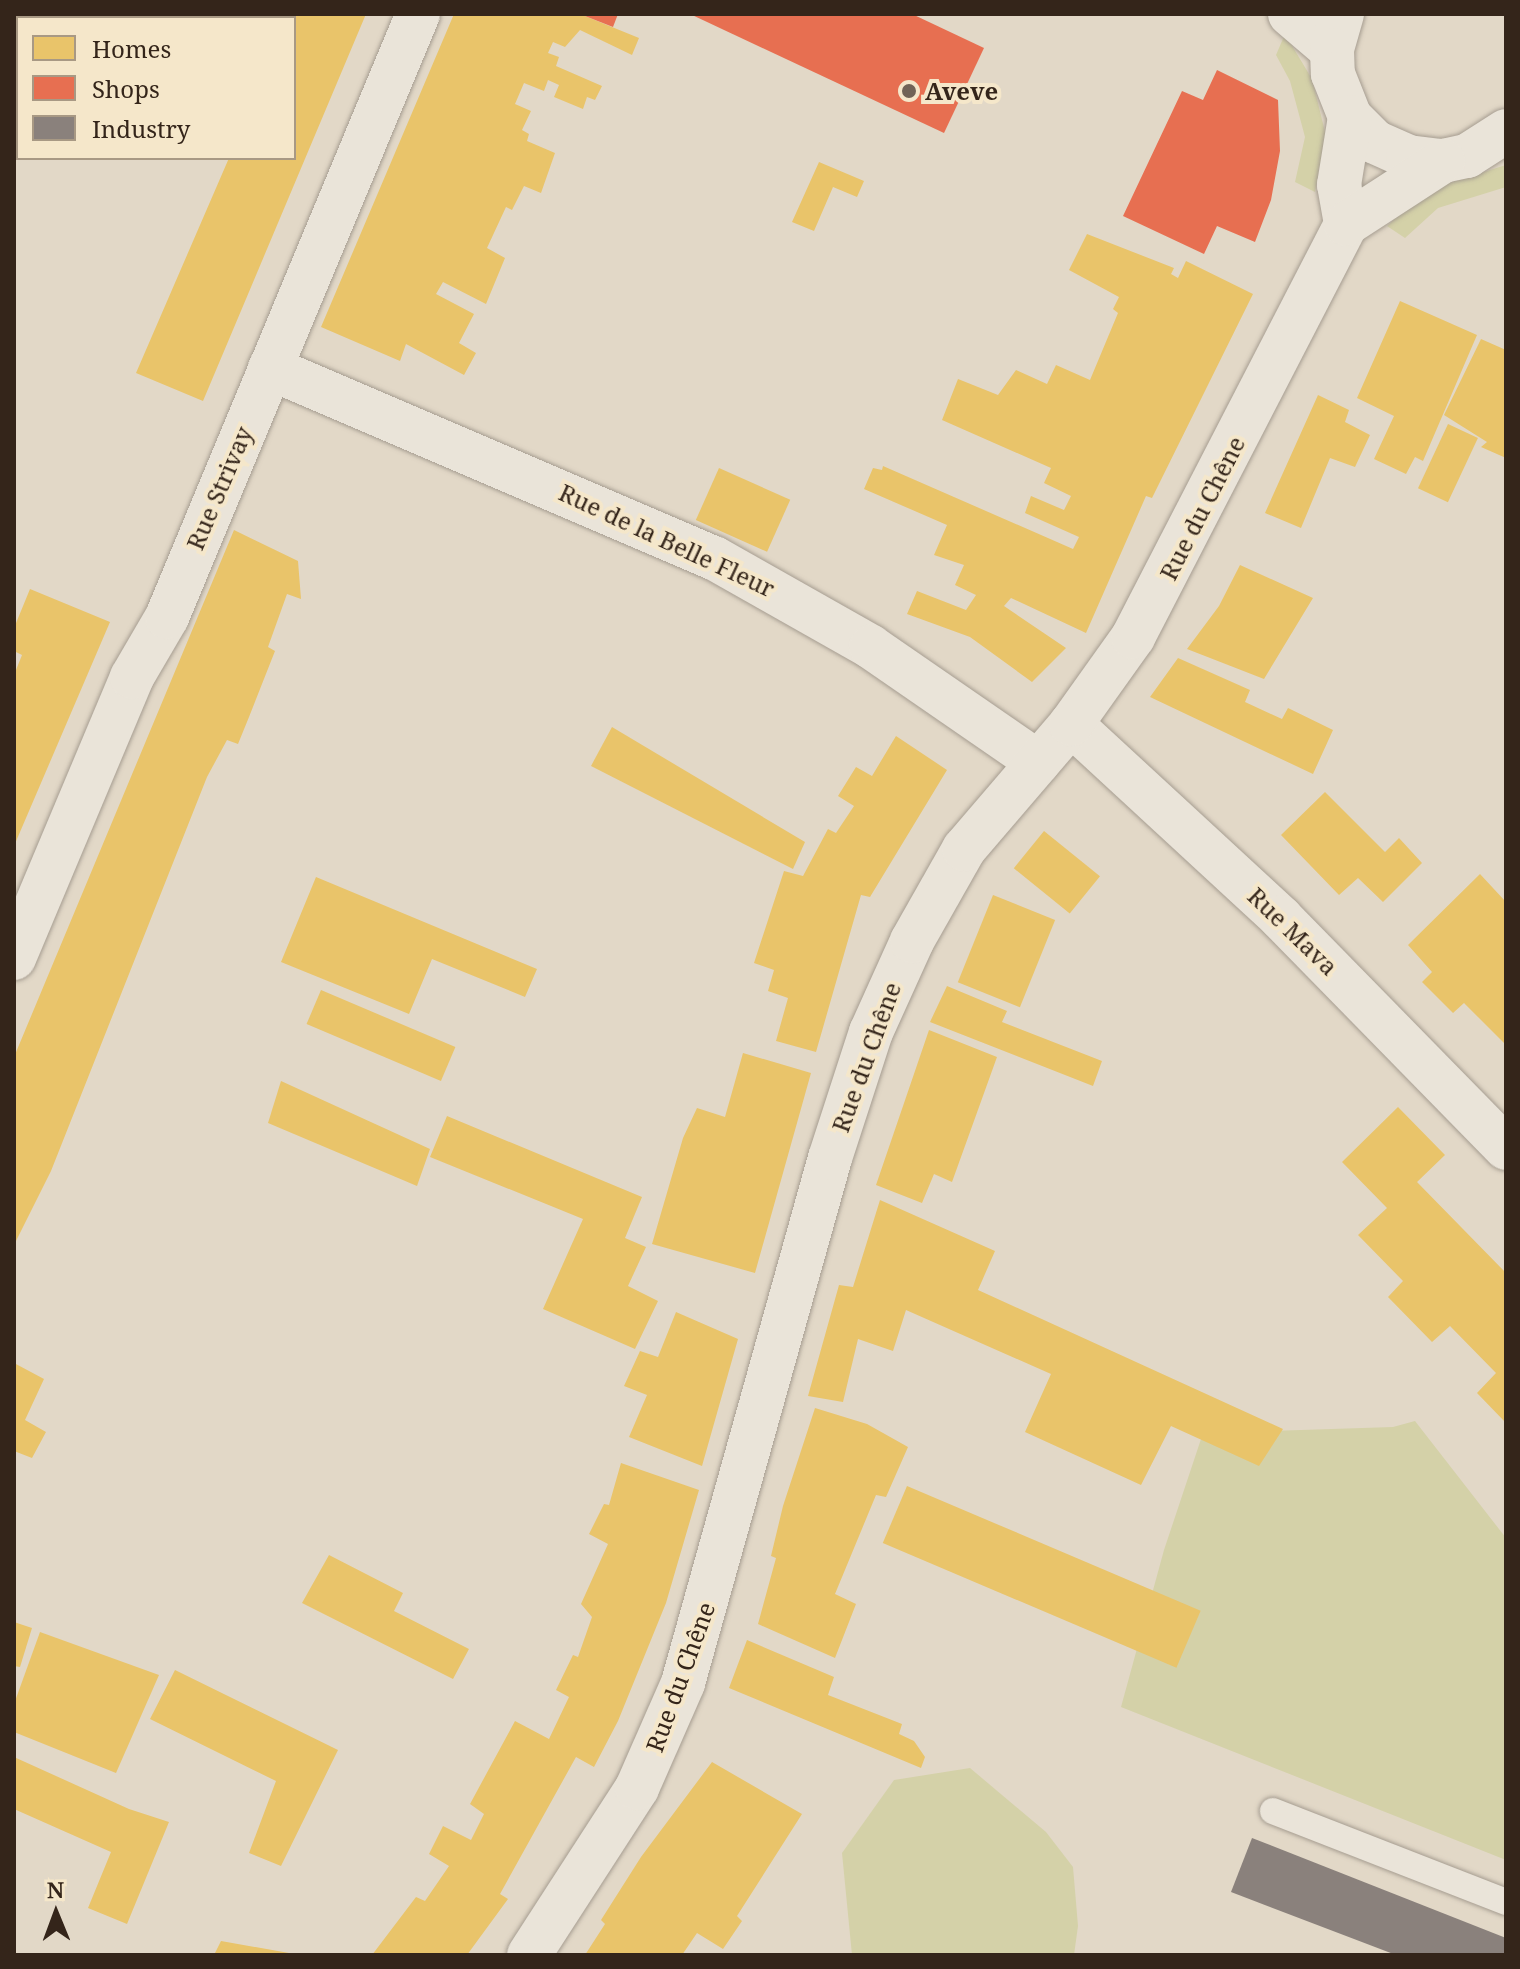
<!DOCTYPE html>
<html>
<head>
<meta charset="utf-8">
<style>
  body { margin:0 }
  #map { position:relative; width:1520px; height:1969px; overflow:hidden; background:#e2d8c7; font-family:"Noto Serif",serif }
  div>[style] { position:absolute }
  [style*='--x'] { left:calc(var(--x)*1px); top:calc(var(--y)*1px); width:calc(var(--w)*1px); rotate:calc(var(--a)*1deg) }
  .green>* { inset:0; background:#d4d1a8 }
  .homes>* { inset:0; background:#e9c46a; transform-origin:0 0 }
  .shops>* { inset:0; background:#e76f51 }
  .industry>* { inset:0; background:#8a817c }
  .roads { filter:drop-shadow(0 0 2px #a69d91) drop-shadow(0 0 2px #a69d91) }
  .lane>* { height:26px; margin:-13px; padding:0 13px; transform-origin:13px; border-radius:13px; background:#eae4d9 }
  .street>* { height:44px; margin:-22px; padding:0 22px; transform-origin:22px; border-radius:22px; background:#eae4d9 }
  .secondary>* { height:44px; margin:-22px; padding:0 22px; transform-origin:22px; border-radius:22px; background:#eae4d9 }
  .dots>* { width:22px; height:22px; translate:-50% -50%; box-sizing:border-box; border:4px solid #f5e7ca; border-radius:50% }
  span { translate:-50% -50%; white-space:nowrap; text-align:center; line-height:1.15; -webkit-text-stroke:8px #f5e7ca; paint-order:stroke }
  .poi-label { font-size:24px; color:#34251a; font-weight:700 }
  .left { translate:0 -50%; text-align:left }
  .street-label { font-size:24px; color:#34251a }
  .frame { position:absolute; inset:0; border:16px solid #34251a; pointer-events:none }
  .legend { position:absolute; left:16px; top:16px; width:280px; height:144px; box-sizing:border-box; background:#f5e7ca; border:2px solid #a89984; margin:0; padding:10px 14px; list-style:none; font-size:24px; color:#34251a }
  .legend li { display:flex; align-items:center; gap:16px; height:40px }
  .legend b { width:40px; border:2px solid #a89984 }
  .north { position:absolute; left:16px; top:1873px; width:80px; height:80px; -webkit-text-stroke:6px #f5e7ca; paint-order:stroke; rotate:359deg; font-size:22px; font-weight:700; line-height:32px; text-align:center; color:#34251a }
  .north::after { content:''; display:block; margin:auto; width:28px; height:36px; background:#34251a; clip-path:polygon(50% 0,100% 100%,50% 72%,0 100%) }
</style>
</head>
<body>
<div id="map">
  <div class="green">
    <i style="clip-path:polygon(1285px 34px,1312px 79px,1326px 136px,1315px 192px,1295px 182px,1305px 137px,1290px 81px,1276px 55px)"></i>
    <i style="clip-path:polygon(1506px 165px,1506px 187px,1438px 208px,1405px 238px,1387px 226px,1426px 190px)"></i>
    <i style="clip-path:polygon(1415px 1421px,1506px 1538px,1506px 1860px,1121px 1707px,1164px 1550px,1203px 1433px,1393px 1427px)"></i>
    <i style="clip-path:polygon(970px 1768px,1046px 1832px,1073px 1867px,1078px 1926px,1074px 1955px,852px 1955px,842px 1853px,894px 1780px)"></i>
  </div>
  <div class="homes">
    <i style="clip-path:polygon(292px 14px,366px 14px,203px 401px,136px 373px,229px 158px,294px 158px)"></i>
    <i style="clip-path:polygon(454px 14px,580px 14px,639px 38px,632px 55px,580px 30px,565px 47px,553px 42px,548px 53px,559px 57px,556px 66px,602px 86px,595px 100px,587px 97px,583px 109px,554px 97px,559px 85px,548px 80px,544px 91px,524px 83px,515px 104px,531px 111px,522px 130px,529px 134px,527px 141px,555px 153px,541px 193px,524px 186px,512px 210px,506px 207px,487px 248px,505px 258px,486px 304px,443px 282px,436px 294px,474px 314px,459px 343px,476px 353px,464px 375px,406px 344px,400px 361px,321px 327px)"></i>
    <i style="clip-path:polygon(819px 162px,864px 181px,857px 197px,833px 187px,814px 231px,792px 222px)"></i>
    <i style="clip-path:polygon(1087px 234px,1174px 268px,1171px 274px,1178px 278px,1186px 261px,1253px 294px,1152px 498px,1146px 496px,1086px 633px,1011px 598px,1004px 606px,1066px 648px,1032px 682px,970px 637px,907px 614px,917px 591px,966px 610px,976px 595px,955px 585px,964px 565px,934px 555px,947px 525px,864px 489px,873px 468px,882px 470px,883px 466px,1073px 549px,1079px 537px,1025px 513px,1031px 496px,1064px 510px,1071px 496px,1044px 483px,1051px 468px,942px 420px,958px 379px,998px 395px,1016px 370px,1047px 384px,1056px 365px,1090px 380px,1118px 313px,1113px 309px,1119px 297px,1069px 270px)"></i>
    <i style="clip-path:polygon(1400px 301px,1477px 335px,1423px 461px,1415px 457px,1406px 474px,1374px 459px,1394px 416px,1357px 398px)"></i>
    <i style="clip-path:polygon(1481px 339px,1506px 350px,1506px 458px,1481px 447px,1487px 442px,1444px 415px)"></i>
    <i style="clip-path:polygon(1318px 395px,1349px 410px,1345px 422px,1370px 435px,1355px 467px,1330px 458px,1301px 528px,1265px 513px)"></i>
    <i style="left:1448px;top:424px;width:33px;height:71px;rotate:25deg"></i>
    <i style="left:719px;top:468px;width:78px;height:57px;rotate:24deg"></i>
    <i style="clip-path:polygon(234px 530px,298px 561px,301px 599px,287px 594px,268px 647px,275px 651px,249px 717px,238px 744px,227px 740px,207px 777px,51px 1171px,14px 1245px,14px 1057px)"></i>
    <i style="clip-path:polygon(1240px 565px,1313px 598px,1264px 679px,1187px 649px,1219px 606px)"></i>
    <i style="clip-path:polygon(30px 589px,110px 622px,14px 846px,14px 675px,22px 655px,14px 651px,14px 628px)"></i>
    <i style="clip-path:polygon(1178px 658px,1250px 690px,1245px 702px,1282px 719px,1288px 708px,1333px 730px,1313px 774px,1150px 697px)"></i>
    <i style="clip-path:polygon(612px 727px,805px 842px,793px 869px,591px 766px)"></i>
    <i style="clip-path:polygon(896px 736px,947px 770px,870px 897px,861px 895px,816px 1052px,776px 1041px,788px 998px,768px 991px,774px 970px,754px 963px,784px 871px,803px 876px,828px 829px,836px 833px,854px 806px,838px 796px,856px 767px,872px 776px)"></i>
    <i style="clip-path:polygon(1325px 792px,1385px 852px,1399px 838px,1422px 863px,1383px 902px,1358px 878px,1339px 895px,1281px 835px)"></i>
    <i style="left:1044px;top:831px;width:72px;height:48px;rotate:39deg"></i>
    <i style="clip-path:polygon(1480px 874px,1506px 902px,1506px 1045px,1464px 1003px,1453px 1013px,1422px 982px,1432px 972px,1408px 945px)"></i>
    <i style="clip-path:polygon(316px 877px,537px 969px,525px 997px,432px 959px,409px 1014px,281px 962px)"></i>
    <i style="left:993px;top:895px;width:67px;height:94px;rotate:22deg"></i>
    <i style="clip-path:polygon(947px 986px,1007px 1011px,1002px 1022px,1102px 1061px,1093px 1086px,930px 1022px)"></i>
    <i style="left:321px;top:990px;width:146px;height:37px;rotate:23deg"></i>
    <i style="clip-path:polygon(929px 1030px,997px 1057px,952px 1182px,934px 1174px,922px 1203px,876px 1185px)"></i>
    <i style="clip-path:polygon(743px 1053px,811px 1073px,755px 1273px,652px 1244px,683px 1138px,697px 1108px,725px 1117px)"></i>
    <i style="clip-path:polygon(281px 1081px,430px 1149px,417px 1186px,268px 1123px)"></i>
    <i style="clip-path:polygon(1398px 1107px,1445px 1155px,1417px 1182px,1506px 1273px,1506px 1423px,1477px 1393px,1496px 1373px,1450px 1326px,1432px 1342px,1388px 1297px,1403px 1281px,1358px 1235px,1387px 1208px,1342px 1162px)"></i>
    <i style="clip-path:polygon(447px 1116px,642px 1197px,625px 1238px,646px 1247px,628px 1286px,658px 1301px,635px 1349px,543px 1309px,583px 1219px,430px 1157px)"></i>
    <i style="clip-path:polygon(880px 1200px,995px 1251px,978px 1290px,1283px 1429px,1259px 1466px,1171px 1426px,1141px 1485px,1025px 1432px,1051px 1374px,906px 1310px,893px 1351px,858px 1339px,843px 1402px,808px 1396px,839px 1285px,853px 1287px)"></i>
    <i style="clip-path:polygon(676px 1312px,738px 1339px,702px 1466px,629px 1437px,647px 1395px,624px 1386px,640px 1351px,658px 1357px)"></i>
    <i style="clip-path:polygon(14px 1363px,44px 1379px,25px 1420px,46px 1432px,32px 1458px,14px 1451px)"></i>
    <i style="clip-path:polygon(815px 1408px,867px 1424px,908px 1447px,886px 1497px,876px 1495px,835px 1594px,856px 1604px,835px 1658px,758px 1624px,776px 1558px,771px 1556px,783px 1506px)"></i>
    <i style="clip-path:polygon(621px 1463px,699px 1490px,666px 1603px,618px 1721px,594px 1767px,576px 1757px,500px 1894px,508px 1899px,467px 1955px,372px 1955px,416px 1897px,425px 1901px,449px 1866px,429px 1854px,443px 1826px,471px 1840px,484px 1814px,470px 1804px,515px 1721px,549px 1739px,569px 1697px,556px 1690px,573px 1655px,578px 1657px,592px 1617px,581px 1604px,608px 1544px,589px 1534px,604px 1504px,609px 1505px)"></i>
    <i style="left:907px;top:1486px;width:319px;height:62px;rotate:23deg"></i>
    <i style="clip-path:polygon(329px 1555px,403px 1593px,394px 1611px,469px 1649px,453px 1679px,302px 1603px)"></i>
    <i style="clip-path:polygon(14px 1622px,32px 1628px,20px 1667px,14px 1666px)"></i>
    <i style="clip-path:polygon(40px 1632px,159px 1675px,116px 1773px,14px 1732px,14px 1704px)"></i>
    <i style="clip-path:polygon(747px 1640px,834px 1677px,828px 1695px,902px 1724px,899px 1734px,914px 1741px,925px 1757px,921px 1768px,729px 1688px)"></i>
    <i style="clip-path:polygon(175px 1670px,338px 1750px,281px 1866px,249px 1853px,276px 1781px,150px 1719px)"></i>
    <i style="clip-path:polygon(14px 1757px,129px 1809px,169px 1822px,127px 1924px,88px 1908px,111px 1852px,14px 1809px)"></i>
    <i style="clip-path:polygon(712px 1762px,802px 1814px,737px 1916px,742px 1921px,723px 1949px,697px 1933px,682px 1955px,585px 1955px,605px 1924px,601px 1920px,641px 1857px)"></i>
    <i style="clip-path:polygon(221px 1941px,289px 1953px,289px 1955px,214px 1955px)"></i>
  </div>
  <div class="shops">
    <i style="clip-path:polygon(580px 14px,618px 14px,613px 27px)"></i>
    <i style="clip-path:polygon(690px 14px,912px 14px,984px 48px,944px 133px)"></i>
    <i style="clip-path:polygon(1217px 70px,1278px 100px,1280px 151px,1271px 200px,1255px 242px,1217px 226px,1204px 254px,1123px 216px,1182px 91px,1203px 100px)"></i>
  </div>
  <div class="industry">
    <i style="clip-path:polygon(1252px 1838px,1506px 1938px,1506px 1955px,1396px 1955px,1231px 1892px)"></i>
  </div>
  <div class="roads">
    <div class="lane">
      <i style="--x:1273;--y:1811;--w:250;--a:21.3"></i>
    </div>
    <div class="street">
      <i style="--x:270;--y:368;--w:483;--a:23.2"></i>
      <i style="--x:714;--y:558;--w:180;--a:29.5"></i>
      <i style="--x:871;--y:647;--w:203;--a:34.6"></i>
      <i style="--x:1071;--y:724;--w:286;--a:42.7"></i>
      <i style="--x:1281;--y:918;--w:322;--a:45.6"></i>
      <i style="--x:14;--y:958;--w:305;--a:-67.2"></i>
      <i style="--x:132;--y:677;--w:69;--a:-59.7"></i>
      <i style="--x:167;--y:617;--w:653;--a:-67.4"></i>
    </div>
    <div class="secondary">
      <i style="--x:1290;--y:14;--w:55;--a:40.6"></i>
      <i style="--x:1342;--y:14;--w:37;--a:106"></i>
      <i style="--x:1332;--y:50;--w:24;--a:88"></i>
      <i style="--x:1333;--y:74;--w:46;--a:68.4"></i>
      <i style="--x:1350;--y:117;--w:35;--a:45"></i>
      <i style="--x:1375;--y:142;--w:36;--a:24"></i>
      <i style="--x:1408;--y:157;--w:35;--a:7"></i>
      <i style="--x:1443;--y:161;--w:25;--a:-12"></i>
      <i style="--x:1467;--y:156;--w:46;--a:-32.7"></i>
      <i style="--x:1346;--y:224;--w:40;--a:-100"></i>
      <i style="--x:1339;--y:185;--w:69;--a:-80.8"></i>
      <i style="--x:529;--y:1955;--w:199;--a:-57.1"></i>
      <i style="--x:637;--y:1788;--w:115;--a:-66.3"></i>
      <i style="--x:683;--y:1683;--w:545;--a:-74.36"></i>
      <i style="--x:830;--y:1158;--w:133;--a:-72"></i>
      <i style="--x:871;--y:1032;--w:100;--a:-65.7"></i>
      <i style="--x:912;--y:941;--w:106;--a:-60.5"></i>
      <i style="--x:964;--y:849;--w:165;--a:-49.4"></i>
      <i style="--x:1071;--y:724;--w:107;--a:-54.5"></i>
      <i style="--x:1133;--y:637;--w:465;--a:-62.7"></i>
      <i style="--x:1346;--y:224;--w:116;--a:-33"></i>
    </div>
  </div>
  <div class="dots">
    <i style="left:909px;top:91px;background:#716457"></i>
  </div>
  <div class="poi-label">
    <span class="left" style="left:925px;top:91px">Aveve</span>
  </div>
  <div class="street-label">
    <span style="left:219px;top:488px;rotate:-67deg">Rue Strivay</span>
    <span style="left:1202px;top:508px;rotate:-63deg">Rue du Chêne</span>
    <span style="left:667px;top:540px;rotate:25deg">Rue de la Belle Fleur</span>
    <span style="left:1293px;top:931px;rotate:44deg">Rue Mava</span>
    <span style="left:866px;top:1057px;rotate:-70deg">Rue du Chêne</span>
    <span style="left:680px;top:1677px;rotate:-70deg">Rue du Chêne</span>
  </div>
  <div class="frame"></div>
  <ul class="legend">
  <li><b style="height:22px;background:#e9c46a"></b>Homes</li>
  <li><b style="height:22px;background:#e76f51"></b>Shops</li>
  <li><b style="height:22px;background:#8a817c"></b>Industry</li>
  </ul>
  <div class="north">N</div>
</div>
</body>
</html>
